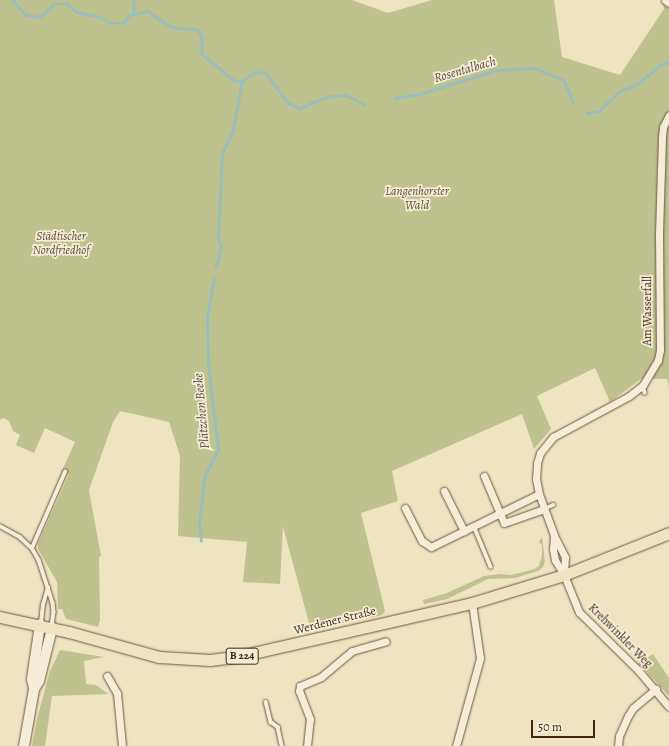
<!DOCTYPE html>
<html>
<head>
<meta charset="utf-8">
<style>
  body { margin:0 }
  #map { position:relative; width:669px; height:746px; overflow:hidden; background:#eee4c2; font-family:Alegreya,serif }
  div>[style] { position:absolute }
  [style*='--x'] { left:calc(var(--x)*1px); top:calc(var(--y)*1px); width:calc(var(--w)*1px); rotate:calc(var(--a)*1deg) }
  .green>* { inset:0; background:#bec28f }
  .stream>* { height:2.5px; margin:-1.25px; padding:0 1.25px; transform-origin:1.25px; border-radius:1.25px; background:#9bbdbb }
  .roads { filter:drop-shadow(0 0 1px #6e5540) drop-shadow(0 0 1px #6e5540) }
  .lane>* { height:3.5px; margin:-1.75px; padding:0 1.75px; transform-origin:1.75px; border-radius:1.75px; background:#f4edd7 }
  .street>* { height:7px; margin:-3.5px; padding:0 3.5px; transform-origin:3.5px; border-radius:3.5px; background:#f4edd7 }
  .secondary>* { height:10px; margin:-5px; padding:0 5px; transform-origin:5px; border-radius:5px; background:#f4edd7 }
  .primary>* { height:11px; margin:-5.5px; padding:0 5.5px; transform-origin:5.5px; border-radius:5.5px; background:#eee4c2 }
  span { translate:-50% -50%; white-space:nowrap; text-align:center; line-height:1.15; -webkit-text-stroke:3.5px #f4edd7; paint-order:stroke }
  .shield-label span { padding:1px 3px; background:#f4edd7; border:1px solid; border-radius:3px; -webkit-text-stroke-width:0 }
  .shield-label { font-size:11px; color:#442515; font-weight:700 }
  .park-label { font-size:12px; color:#624c34; font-style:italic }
  .street-label { font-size:12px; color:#442515 }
  .water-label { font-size:13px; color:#5a4b3e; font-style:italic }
  .scale { position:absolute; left:531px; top:720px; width:64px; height:18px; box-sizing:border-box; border:2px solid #442515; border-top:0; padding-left:5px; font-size:12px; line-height:14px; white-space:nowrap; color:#442515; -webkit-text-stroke:3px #f4edd7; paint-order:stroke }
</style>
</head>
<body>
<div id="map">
  <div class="green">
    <i style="clip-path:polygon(0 0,352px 0,388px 13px,432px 0,554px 0,562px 57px,620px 75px,664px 9px,662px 0,669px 0,669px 387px,667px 379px,641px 379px,610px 402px,595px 368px,537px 396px,551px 429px,534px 449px,522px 414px,392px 471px,398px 501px,361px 513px,385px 611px,382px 615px,311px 630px,283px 527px,280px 584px,243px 582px,247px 542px,178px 536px,180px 456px,169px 422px,120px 411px,113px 422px,89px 490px,101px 556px,99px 557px,100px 620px,98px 627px,66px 619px,62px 609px,58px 609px,57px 582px,38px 549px,38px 544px,69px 474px,62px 471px,75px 442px,45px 428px,34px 453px,16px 445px,20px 435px,13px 431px,9px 421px,3px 418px,0 420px)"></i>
    <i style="clip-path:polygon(541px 538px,542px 538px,545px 561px,543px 567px,538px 571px,515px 578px,488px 579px,447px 599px,424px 604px,423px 600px,447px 593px,484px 576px,500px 574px,511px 575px,535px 569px,539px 566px,542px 556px,542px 545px,539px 542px)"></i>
    <i style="clip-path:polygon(60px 650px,104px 657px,84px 661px,86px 684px,96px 685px,108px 694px,52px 696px,45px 746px,32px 746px,37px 719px,50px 671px)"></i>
    <i style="clip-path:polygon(653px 654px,669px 678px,669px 696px,642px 667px,637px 664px)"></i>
  </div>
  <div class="stream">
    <i style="--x:13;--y:0;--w:20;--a:49"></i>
    <i style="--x:26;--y:15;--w:14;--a:8"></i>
    <i style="--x:40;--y:17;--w:19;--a:-43"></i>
    <i style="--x:54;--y:4;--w:13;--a:0"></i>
    <i style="--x:67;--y:4;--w:13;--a:39"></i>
    <i style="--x:77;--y:12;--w:24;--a:12"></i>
    <i style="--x:100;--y:17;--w:13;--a:29"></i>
    <i style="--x:111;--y:23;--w:13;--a:0"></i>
    <i style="--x:124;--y:23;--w:9;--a:-58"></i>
    <i style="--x:129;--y:15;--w:19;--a:-12"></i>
    <i style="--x:148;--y:11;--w:28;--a:35"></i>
    <i style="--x:171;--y:27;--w:27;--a:6"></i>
    <i style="--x:198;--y:30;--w:8;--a:60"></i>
    <i style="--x:202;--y:37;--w:17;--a:90"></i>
    <i style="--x:202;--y:54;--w:43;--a:39.3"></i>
    <i style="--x:235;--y:81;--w:7;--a:0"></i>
    <i style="--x:242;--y:81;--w:14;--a:-34"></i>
    <i style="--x:254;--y:73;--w:11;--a:-5"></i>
    <i style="--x:265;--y:72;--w:39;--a:53"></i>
    <i style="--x:288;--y:103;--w:13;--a:23"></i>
    <i style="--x:300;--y:108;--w:28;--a:-23"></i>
    <i style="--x:326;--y:97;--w:20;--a:-6"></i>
    <i style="--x:346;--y:95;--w:20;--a:27"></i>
    <i style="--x:134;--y:0;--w:14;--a:90"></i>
    <i style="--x:395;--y:98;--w:25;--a:-9"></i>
    <i style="--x:420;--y:94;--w:80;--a:-17.5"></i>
    <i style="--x:496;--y:70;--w:38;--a:-3"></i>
    <i style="--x:534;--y:68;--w:32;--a:22"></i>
    <i style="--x:564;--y:80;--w:23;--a:67"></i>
    <i style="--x:587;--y:113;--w:12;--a:-9"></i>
    <i style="--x:599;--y:111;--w:30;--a:-44"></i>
    <i style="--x:621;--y:90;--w:16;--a:-18"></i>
    <i style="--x:636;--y:85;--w:32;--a:-39"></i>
    <i style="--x:661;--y:65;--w:9;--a:-21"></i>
    <i style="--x:215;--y:267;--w:8;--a:-67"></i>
    <i style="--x:218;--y:260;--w:13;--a:-77"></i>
    <i style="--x:221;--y:247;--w:9;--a:-108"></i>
    <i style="--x:218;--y:238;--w:85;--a:-87.3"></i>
    <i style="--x:222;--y:153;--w:25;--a:-64"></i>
    <i style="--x:233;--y:130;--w:50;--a:-79.6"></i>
    <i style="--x:201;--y:541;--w:20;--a:-96"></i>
    <i style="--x:199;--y:521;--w:46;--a:-82.6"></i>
    <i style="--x:205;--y:475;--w:28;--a:-63"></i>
    <i style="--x:218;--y:450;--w:87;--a:-96.6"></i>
    <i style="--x:208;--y:364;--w:46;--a:-91.2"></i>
    <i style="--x:207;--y:318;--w:40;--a:-80"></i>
  </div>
  <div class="roads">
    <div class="lane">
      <i style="--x:643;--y:385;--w:8;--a:76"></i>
      <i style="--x:544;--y:509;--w:10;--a:-24"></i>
      <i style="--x:0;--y:526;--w:23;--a:29"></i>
      <i style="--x:20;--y:537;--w:16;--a:43"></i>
      <i style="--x:32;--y:548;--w:14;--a:60"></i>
      <i style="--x:39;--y:560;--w:45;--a:72"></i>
      <i style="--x:53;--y:603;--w:9;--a:84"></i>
      <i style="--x:54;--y:612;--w:15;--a:98"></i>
      <i style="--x:474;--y:526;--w:44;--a:67.5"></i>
      <i style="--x:32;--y:548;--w:83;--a:-66.5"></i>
      <i style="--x:41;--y:623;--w:18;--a:-84"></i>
      <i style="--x:43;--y:605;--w:18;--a:-74"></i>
      <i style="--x:266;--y:702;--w:21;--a:76"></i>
      <i style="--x:271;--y:722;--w:9;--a:36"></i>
      <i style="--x:278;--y:727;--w:19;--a:78"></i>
    </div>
    <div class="street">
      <i style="--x:665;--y:0;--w:5;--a:37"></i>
      <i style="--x:484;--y:476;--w:51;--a:66.9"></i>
      <i style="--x:504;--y:523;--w:42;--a:-19.3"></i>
      <i style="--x:444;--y:491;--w:45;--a:63.4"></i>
      <i style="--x:405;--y:508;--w:37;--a:63"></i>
      <i style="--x:422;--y:541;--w:11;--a:34"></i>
      <i style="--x:431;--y:547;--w:120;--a:-26.1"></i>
      <i style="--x:554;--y:536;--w:13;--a:94"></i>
      <i style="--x:553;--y:549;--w:11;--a:80"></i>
      <i style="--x:555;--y:560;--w:17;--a:59"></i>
      <i style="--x:564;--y:575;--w:40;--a:68"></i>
      <i style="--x:579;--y:612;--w:83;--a:44.5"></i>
      <i style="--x:638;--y:670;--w:48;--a:50"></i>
      <i style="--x:564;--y:575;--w:18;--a:-87"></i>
      <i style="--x:565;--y:557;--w:25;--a:-117"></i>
      <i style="--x:554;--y:535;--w:44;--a:-110.1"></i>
      <i style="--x:539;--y:494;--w:15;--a:-101"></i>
      <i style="--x:536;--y:479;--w:16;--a:-86"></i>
      <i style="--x:537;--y:463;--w:10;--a:-73"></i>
      <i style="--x:540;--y:453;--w:21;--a:-51"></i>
      <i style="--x:553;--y:437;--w:86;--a:-28.3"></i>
      <i style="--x:629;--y:396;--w:18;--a:-38"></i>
      <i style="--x:643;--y:385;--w:29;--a:-59"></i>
      <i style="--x:658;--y:360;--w:10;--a:-79"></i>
      <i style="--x:660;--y:350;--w:117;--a:-90.5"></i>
      <i style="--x:659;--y:233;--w:96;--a:-88.2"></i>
      <i style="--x:662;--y:137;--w:10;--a:-84"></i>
      <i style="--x:663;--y:127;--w:13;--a:-63"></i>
      <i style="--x:107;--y:676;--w:20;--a:60"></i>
      <i style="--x:117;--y:693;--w:53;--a:84.6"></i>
      <i style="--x:307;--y:746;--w:27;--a:-84"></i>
      <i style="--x:310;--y:719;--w:30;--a:-111"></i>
      <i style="--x:299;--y:691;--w:5;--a:-79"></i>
      <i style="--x:300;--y:686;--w:23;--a:-23"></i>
      <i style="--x:321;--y:677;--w:40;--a:-40"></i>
      <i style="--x:352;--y:651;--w:35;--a:-16"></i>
      <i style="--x:456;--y:746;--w:91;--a:-74.7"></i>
      <i style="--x:480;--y:658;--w:56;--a:-98.3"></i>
      <i style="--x:618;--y:746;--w:10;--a:-84"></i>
      <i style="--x:619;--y:736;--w:22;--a:-66"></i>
      <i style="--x:628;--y:716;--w:9;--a:-58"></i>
      <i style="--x:633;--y:708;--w:30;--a:-40"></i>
    </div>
    <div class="secondary">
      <i style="--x:34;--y:689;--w:9;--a:-58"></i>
      <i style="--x:39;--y:681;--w:55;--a:-76.2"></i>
      <i style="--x:24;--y:746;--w:58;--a:-80"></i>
      <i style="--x:34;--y:689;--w:10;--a:-101"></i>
      <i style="--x:32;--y:679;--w:55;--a:-81.6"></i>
    </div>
    <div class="primary">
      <i style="--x:0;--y:617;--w:71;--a:12.3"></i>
      <i style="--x:69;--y:632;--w:93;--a:15.5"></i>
      <i style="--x:159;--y:657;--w:51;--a:3.4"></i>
      <i style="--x:210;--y:660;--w:26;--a:-7"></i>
      <i style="--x:236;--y:657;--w:242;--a:-12.9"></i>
      <i style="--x:472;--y:603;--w:96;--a:-16.9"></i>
      <i style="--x:564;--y:575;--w:113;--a:-21.8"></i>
    </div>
  </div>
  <div class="shield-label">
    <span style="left:242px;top:656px">B 224</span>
  </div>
  <div class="park-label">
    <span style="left:417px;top:199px">Langenhorster<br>Wald</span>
    <span style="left:61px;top:244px">Städtischer<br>Nordfriedhof</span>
  </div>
  <div class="street-label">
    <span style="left:648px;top:311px;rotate:-90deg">Am Wasserfall</span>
    <span style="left:335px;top:621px;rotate:-14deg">Werdener Straße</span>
    <span style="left:620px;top:636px;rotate:45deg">Krehwinkler Weg</span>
  </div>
  <div class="water-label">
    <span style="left:465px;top:70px;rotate:-16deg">Rosentalbach</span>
    <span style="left:202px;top:411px;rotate:-95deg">Plätzchen Beeke</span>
  </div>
  <div class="scale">50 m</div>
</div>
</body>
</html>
